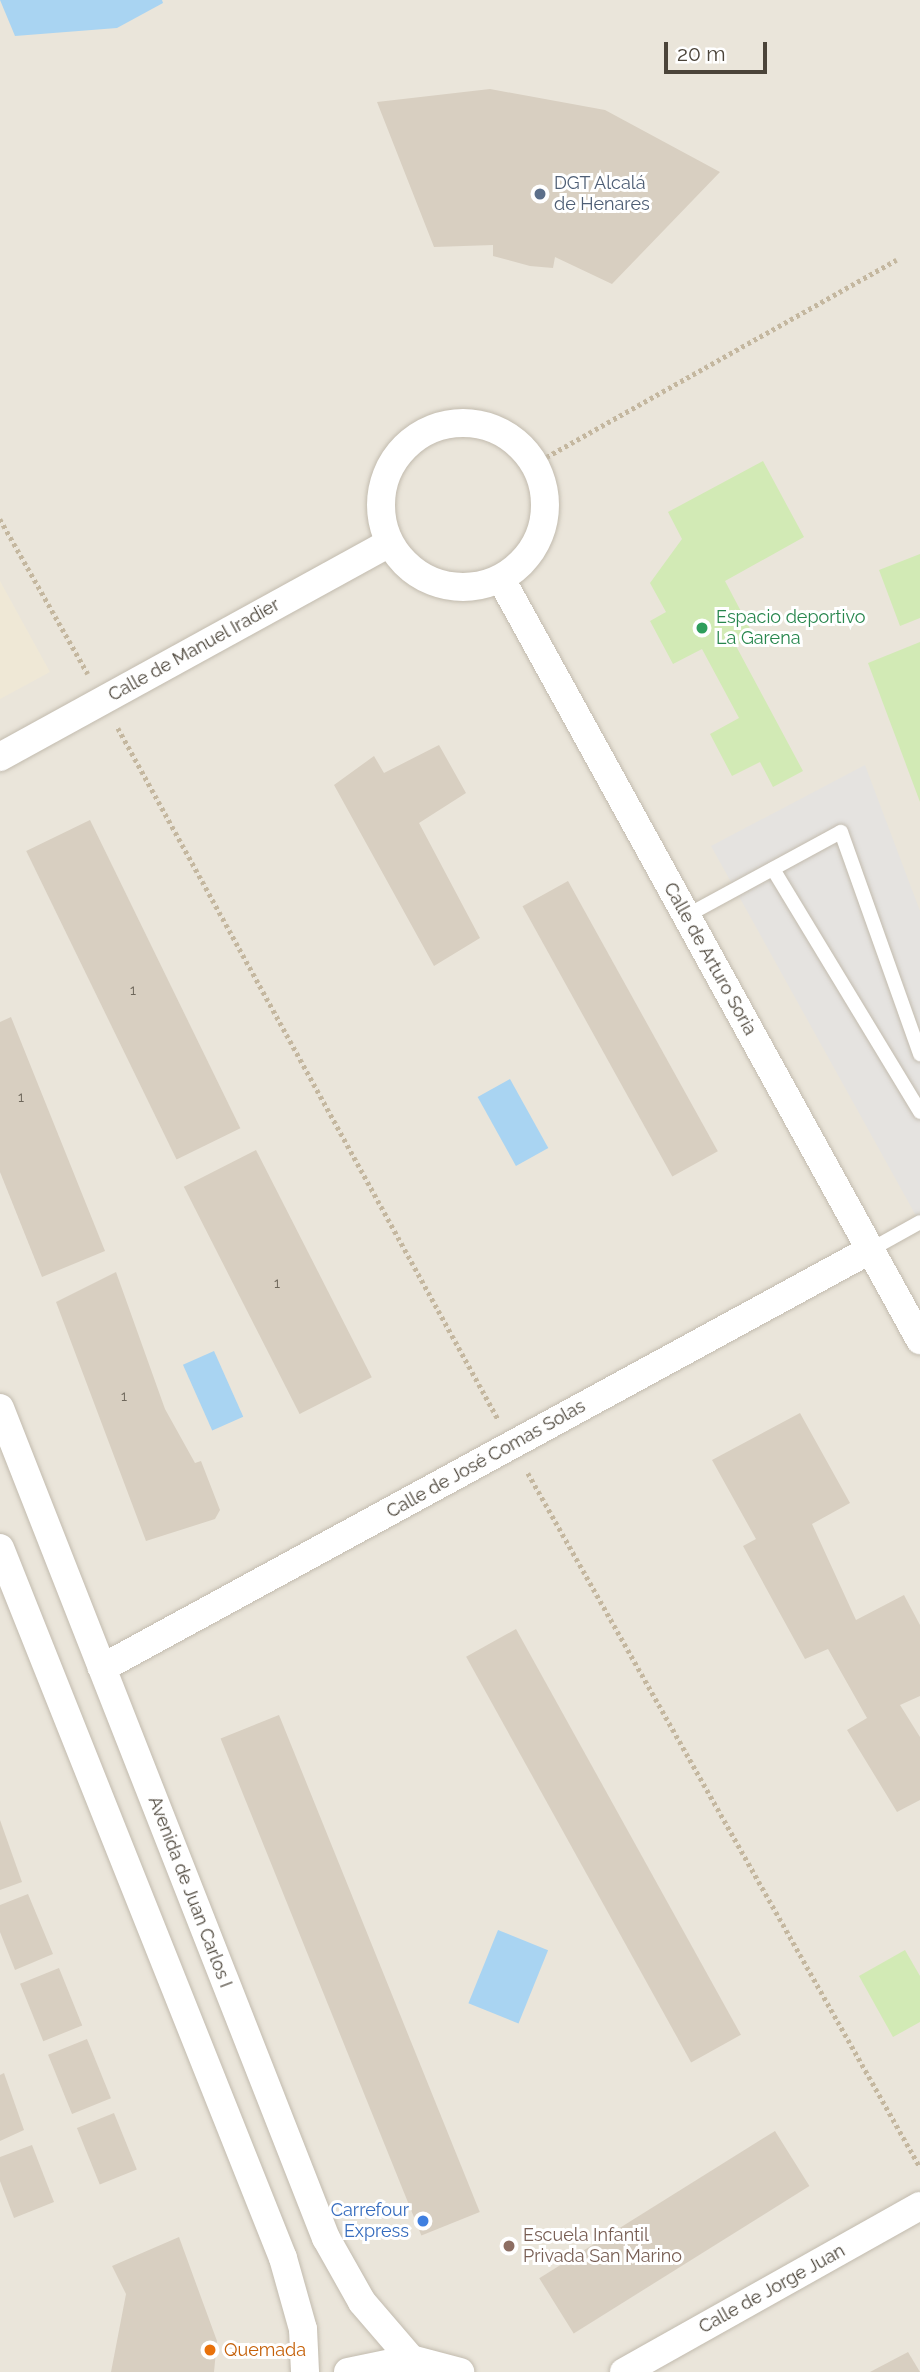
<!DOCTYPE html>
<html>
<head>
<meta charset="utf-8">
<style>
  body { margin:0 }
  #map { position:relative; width:920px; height:2372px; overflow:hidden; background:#f6f3ec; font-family:Raleway,sans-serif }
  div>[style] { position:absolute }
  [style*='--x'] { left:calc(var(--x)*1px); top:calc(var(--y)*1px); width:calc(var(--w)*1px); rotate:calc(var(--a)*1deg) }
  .residential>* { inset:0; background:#eae5da; transform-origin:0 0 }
  .education>* { inset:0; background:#efe8d6 }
  .green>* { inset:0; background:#d2eab5 }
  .parking>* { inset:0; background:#e5e3e0 }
  .water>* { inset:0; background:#a9d4f2; transform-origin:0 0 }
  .building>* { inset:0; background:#d8cfc1; transform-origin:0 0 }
  .path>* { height:4.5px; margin-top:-2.25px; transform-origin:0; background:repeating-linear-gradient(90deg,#c4b79f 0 3.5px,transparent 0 7px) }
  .roads { filter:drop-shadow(0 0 2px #c2bbae) drop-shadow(0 0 2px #c2bbae) }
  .lane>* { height:14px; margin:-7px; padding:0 7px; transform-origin:7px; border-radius:7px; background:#fff }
  .street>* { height:28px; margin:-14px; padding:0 14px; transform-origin:14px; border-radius:14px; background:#fff }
  .street>.ring { margin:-14px; padding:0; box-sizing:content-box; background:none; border:28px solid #fff; border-radius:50% }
  .dots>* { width:19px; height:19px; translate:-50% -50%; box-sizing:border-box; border:4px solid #fff; border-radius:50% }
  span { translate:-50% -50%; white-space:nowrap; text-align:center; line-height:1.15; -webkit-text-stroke:6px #fff; paint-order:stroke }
  .number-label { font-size:14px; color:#6e675b }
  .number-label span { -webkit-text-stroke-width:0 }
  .service-label { font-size:18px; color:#4e5e75 }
  .left { translate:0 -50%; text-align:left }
  .leisure-label { font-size:18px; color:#27864d }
  .street-label { font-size:18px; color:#4b4439 }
  .shop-label { font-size:18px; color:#366cbe }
  .right { translate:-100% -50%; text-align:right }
  .education-label { font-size:18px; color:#785e54 }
  .food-label { font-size:18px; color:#c56008 }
  .scale { position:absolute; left:664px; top:42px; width:103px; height:32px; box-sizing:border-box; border:4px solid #4b4439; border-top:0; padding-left:9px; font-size:21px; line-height:24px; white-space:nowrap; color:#4b4439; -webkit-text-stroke:5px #fff; paint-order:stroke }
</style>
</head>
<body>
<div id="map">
  <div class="residential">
    <i style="left:0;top:0;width:920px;height:2372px"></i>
  </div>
  <div class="education">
    <i style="clip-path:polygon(0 581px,50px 672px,0 699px)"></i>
  </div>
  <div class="green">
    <i style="clip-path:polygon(763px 461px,804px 537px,725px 581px,754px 636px,736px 646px,803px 771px,773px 787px,760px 762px,732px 776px,710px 734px,739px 718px,702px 649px,673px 664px,650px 621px,666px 612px,650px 583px,682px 539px,668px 512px)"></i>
    <i style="clip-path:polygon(920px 554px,920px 618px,900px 626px,879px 570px)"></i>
    <i style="clip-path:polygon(920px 642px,920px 802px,868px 663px)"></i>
    <i style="clip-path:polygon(905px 1950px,920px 1976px,920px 2022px,893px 2037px,859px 1976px)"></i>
  </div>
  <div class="parking">
    <i style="clip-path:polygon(865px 765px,920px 911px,920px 1223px,711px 846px)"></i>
  </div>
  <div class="water">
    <i style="clip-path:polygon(0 0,162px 0,163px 3px,117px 28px,15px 36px)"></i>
    <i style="left:510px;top:1079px;width:79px;height:37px;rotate:61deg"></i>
    <i style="left:214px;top:1351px;width:72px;height:34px;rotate:66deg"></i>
    <i style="left:498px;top:1930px;width:54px;height:79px;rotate:22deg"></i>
  </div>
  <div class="building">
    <i style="clip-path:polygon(490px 89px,605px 110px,720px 172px,612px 284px,555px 257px,553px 268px,530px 266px,493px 256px,493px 245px,434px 247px,377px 102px)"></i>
    <i style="clip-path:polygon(439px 745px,466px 793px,419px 823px,480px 938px,434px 966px,334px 785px,374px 756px,384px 773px)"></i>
    <i style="left:90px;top:820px;width:343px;height:71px;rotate:64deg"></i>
    <i style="left:568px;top:881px;width:309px;height:52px;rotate:61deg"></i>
    <i style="clip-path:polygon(11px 1017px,105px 1251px,42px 1277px,0 1172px,0 1022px)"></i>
    <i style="left:256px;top:1150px;width:255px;height:81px;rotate:63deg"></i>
    <i style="clip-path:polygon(116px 1272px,165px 1409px,195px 1463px,201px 1461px,220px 1510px,215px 1519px,146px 1541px,56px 1302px)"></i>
    <i style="clip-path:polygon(800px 1413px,850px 1503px,812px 1524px,856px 1620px,904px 1595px,920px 1625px,920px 1696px,900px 1705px,920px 1737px,920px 1800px,897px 1812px,847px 1730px,867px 1718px,828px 1649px,805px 1659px,743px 1546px,756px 1539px,712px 1460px)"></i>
    <i style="left:516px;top:1629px;width:464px;height:57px;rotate:61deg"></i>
    <i style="left:279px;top:1715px;width:536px;height:63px;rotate:68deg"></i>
    <i style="clip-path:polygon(0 1820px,22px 1882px,0 1890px)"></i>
    <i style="clip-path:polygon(28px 1894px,53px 1954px,15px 1970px,0 1932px,0 1905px)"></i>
    <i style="left:59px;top:1968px;width:62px;height:42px;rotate:68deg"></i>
    <i style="left:87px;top:2039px;width:64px;height:42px;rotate:68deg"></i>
    <i style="clip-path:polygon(4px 2073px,24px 2130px,0 2141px,0 2075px)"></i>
    <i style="left:114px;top:2113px;width:61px;height:40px;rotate:68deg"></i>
    <i style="left:775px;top:2131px;width:65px;height:278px;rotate:58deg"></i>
    <i style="clip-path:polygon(32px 2145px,54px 2202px,14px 2218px,0 2181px,0 2157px)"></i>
    <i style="clip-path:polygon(179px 2237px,217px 2341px,214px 2372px,111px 2372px,126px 2294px,112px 2266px)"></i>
    <i style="clip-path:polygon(908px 2352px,920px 2372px,870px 2372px)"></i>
  </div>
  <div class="path">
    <i style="--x:534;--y:464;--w:416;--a:-29.4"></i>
    <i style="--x:0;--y:519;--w:178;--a:60.4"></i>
    <i style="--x:118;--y:728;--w:789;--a:61.19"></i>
    <i style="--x:528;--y:1473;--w:797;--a:60.54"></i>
  </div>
  <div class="roads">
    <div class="lane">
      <i style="--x:773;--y:869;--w:284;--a:58.8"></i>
      <i style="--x:686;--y:916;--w:176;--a:-28.5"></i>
      <i style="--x:841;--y:832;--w:236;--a:70.4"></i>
      <i style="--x:870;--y:1250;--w:57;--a:-29.2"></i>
    </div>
    <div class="street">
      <i class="ring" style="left:381px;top:423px;width:136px;height:136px"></i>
      <i style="--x:501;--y:579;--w:869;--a:61.16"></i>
      <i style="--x:0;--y:757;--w:444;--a:-28.8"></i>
      <i style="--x:0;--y:1408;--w:892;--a:68.56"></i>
      <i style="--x:326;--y:2238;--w:73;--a:60.6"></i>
      <i style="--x:362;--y:2302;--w:75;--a:49.3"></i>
      <i style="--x:0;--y:1548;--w:764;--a:68.27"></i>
      <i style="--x:283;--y:2258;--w:74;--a:74.3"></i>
      <i style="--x:303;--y:2329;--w:43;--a:87.3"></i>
      <i style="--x:102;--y:1668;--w:874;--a:-28.56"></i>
      <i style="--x:348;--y:2372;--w:64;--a:-11.7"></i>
      <i style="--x:411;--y:2359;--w:51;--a:14.9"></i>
      <i style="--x:624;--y:2372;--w:339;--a:-29.3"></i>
    </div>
  </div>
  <div class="dots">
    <i style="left:540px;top:194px;background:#5c6f8a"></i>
    <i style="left:702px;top:628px;background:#2e9e5b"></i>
    <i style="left:423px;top:2221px;background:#3f7fe0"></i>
    <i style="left:509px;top:2246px;background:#8d6e63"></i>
    <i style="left:210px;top:2350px;background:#e8710a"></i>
  </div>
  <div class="number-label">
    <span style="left:133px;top:990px">1</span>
    <span style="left:21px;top:1097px">1</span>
    <span style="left:277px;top:1283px">1</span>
    <span style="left:124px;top:1396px">1</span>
  </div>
  <div class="service-label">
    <span class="left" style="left:554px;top:194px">DGT Alcalá<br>de Henares</span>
  </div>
  <div class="leisure-label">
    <span class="left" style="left:716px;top:628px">Espacio deportivo<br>La Garena</span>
  </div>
  <div class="street-label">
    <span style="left:194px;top:650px;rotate:-29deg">Calle de Manuel Iradier</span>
    <span style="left:710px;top:959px;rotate:61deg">Calle de Arturo Soria</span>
    <span style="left:486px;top:1459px;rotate:-29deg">Calle de José Comas Solas</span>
    <span style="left:190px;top:1892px;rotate:69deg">Avenida de Juan Carlos I</span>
    <span style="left:772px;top:2289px;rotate:-29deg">Calle de Jorge Juan</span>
  </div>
  <div class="shop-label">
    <span class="right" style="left:409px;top:2221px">Carrefour<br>Express</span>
  </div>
  <div class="education-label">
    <span class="left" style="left:523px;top:2246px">Escuela Infantil<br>Privada San Marino</span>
  </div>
  <div class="food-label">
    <span class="left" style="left:224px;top:2350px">Quemada</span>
  </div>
  <div class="scale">20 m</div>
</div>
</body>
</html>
